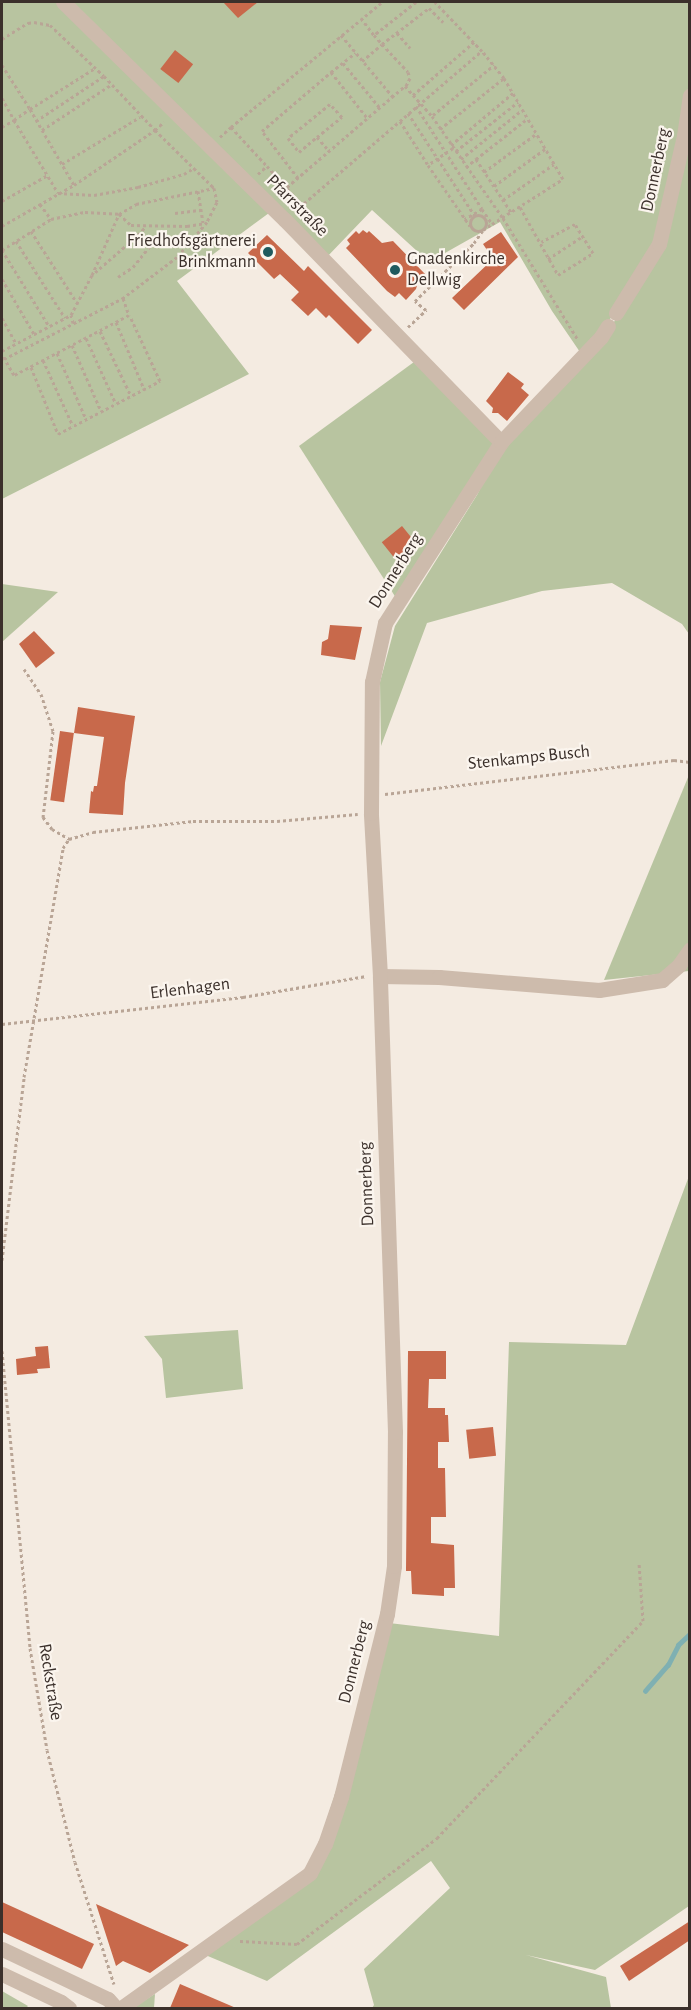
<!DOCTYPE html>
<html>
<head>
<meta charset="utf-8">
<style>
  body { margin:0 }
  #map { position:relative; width:691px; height:2010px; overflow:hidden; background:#f4ebe1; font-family:"Alegreya Sans",sans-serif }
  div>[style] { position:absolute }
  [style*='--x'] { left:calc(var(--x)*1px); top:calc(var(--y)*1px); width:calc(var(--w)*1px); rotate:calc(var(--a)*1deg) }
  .green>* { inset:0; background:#b8c4a0 }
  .stream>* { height:4.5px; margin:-2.25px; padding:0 2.25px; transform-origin:2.25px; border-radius:2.25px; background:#7fb0b2 }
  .building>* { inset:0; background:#c8694b; transform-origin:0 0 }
  .path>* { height:3px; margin-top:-1.5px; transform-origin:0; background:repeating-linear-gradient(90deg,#b9a596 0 3px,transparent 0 6px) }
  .path>.ring { margin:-1.5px; padding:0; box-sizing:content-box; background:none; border:3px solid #b9a596; border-radius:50% }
  .minor>* { height:15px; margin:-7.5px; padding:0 7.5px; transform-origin:7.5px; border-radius:7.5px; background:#cdbbac }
  .dots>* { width:16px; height:16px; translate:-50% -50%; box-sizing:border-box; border:3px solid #fbf5ee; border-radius:50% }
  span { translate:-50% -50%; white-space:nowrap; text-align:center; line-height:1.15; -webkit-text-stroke:4.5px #fbf5ee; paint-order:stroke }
  .street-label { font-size:18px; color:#3b302b }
  .poi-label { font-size:18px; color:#3b302b }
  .right { translate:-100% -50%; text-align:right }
  .left { translate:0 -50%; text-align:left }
  .frame { position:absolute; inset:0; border:3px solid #3b302b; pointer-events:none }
</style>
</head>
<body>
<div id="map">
  <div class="green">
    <i style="clip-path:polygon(2px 2px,64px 2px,269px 213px,177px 281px,249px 374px,2px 499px)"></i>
    <i style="clip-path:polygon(71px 2px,689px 2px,690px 85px,683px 135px,658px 243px,600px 335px,582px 355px,552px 311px,500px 222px,429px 262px,372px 210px,325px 259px)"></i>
    <i style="clip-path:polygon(689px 106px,689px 634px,682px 624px,612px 583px,542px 591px,427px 623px,381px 746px,380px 682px,395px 626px,477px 495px,502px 445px,603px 340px,661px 245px)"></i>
    <i style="clip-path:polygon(414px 362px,496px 444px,398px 601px,299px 446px)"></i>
    <i style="clip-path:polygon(2px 584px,58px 592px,2px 642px)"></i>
    <i style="clip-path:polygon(689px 775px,689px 971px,604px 980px)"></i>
    <i style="clip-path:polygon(689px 1176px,689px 1906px,595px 1970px,526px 1955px,606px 1977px,611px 2008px,372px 2008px,374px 2005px,364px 1969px,450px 1888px,431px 1861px,267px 1981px,203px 1954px,310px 1873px,389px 1623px,499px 1636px,509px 1342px,626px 1345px)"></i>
    <i style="clip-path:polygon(238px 1330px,243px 1389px,166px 1398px,162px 1359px,144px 1336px)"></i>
    <i style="clip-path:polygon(2px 1991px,28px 2006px,26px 2008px,2px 2008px)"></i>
    <i style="clip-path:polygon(155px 1994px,154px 2008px,133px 2008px,153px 1995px)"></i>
  </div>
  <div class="stream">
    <i style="--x:645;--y:1691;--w:35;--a:-49"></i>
    <i style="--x:668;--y:1665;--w:22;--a:-63"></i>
    <i style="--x:678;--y:1645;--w:16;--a:-43"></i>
  </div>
  <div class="building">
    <i style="clip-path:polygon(223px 2px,258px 2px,238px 18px)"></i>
    <i style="left:175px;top:50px;width:23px;height:24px;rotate:38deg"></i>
    <i style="clip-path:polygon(363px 230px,367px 233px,369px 231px,382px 243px,393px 241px,425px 274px,418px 282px,416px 289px,406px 300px,399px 293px,395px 297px,387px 291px,346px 248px,350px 244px,347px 240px,356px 231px,359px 234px)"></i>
    <i style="clip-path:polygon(501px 232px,518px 257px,464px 310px,452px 298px,493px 259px,483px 244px)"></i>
    <i style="clip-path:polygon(267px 235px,304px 271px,308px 266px,372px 330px,358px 344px,329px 315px,326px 318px,316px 308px,308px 316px,291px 300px,299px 292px,280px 274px,274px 279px,248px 253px)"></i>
    <i style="clip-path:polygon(508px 372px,524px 384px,521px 388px,529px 395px,507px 421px,498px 413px,492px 413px,493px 408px,486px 401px)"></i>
    <i style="left:402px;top:526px;width:21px;height:26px;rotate:51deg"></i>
    <i style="clip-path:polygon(330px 625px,362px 627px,355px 660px,321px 655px,322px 642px,328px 639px)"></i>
    <i style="clip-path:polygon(34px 631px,55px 653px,36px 668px,19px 644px)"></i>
    <i style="clip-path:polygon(78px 707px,135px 716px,125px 783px,123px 815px,89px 813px,91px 791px,93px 792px,94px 786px,97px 786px,104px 737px,74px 733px)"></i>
    <i style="left:60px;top:731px;width:14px;height:70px;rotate:8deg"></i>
    <i style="clip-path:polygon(48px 1346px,50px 1368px,37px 1369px,38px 1373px,17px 1375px,16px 1359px,36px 1356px,35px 1347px)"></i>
    <i style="clip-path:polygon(408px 1351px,446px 1351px,446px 1379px,429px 1379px,428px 1408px,445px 1408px,445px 1415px,448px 1415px,449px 1442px,438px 1442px,438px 1468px,445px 1468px,446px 1517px,431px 1517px,431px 1543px,454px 1545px,455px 1588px,444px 1588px,444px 1596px,412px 1594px,411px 1571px,406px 1571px)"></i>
    <i style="left:493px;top:1427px;width:29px;height:27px;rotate:84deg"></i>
    <i style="clip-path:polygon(2px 1902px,94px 1944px,82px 1969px,2px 1932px)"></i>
    <i style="clip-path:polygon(96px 1904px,143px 1925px,189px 1945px,150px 1973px,123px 1961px,116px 1966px)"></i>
    <i style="clip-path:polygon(690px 1921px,690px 1940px,629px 1981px,620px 1966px)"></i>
    <i style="clip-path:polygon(180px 1984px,236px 2008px,170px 2008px)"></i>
  </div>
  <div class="path">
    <i style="--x:416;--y:2;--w:53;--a:141.8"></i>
    <i style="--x:374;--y:35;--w:12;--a:48"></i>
    <i style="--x:382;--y:44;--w:59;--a:-37.5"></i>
    <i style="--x:429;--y:8;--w:20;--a:45"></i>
    <i style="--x:361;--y:18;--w:21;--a:53"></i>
    <i style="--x:397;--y:33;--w:20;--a:49"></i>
    <i style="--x:341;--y:35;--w:81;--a:50"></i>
    <i style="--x:2;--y:39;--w:31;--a:-32"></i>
    <i style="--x:28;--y:23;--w:6;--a:-9"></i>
    <i style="--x:34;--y:22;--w:16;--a:11"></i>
    <i style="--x:50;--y:25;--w:74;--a:43.4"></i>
    <i style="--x:104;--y:76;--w:74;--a:46.6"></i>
    <i style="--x:155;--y:130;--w:12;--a:-42"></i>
    <i style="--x:362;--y:61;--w:26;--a:-40"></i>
    <i style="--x:382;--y:44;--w:38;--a:47"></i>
    <i style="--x:408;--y:72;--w:6;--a:72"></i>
    <i style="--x:410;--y:78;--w:9;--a:117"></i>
    <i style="--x:343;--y:63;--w:58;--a:50.6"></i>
    <i style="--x:2;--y:65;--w:52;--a:57.5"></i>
    <i style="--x:30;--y:109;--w:77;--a:-32.2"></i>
    <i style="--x:331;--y:72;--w:31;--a:-38"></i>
    <i style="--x:413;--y:95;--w:81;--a:-41"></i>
    <i style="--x:2;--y:98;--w:25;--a:61"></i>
    <i style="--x:14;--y:120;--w:19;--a:-35"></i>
    <i style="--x:30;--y:109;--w:88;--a:59.9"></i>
    <i style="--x:74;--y:185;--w:98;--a:-34.2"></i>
    <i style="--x:155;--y:130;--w:83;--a:44.5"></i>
    <i style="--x:214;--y:188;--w:14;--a:78"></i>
    <i style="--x:217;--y:202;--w:22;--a:117"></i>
    <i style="--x:207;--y:222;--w:46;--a:130.6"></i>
    <i style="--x:177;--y:257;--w:68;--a:142.8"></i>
    <i style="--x:123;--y:298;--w:18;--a:71"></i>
    <i style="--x:129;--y:315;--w:130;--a:152.4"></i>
    <i style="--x:14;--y:375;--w:24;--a:-120"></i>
    <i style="--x:416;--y:106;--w:122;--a:57.3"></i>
    <i style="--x:482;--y:209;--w:20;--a:150"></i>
    <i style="--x:408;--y:113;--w:123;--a:57"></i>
    <i style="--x:433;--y:115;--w:79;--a:-39.3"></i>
    <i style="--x:36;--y:121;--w:82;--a:-33.5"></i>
    <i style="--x:400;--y:121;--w:52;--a:57.5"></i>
    <i style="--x:2;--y:127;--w:14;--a:-30"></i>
    <i style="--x:14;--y:120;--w:85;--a:58.9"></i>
    <i style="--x:58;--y:193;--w:36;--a:3"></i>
    <i style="--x:94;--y:195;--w:45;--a:-10.3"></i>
    <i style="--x:138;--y:187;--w:48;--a:-15.8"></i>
    <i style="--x:184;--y:174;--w:12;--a:-31"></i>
    <i style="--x:231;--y:127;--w:196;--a:-39.6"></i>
    <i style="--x:440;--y:129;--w:82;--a:-38.6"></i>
    <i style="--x:42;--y:130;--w:84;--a:-33.3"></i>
    <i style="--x:220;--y:137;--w:15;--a:-42"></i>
    <i style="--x:231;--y:127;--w:53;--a:47.3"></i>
    <i style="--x:317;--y:137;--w:32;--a:-39"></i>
    <i style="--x:342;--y:117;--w:18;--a:-133"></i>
    <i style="--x:330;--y:104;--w:54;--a:141"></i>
    <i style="--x:288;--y:138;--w:18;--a:52"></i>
    <i style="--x:299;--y:152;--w:23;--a:-40"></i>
    <i style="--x:317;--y:137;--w:18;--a:49"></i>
    <i style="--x:451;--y:145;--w:81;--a:-40"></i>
    <i style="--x:453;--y:148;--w:30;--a:146"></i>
    <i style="--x:428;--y:165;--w:74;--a:55.5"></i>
    <i style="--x:456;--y:151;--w:79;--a:-38.3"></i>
    <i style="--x:461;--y:159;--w:78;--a:-38.8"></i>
    <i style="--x:476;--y:159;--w:65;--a:-38.1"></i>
    <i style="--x:62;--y:164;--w:91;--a:-31.1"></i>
    <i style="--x:466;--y:167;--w:13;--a:-39"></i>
    <i style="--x:476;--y:159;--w:64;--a:56.6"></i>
    <i style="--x:484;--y:172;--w:64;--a:-36.2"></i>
    <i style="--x:258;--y:174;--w:12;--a:-42"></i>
    <i style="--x:267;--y:166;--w:52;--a:48.1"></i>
    <i style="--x:298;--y:178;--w:59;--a:-127.5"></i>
    <i style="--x:262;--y:131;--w:91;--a:-40.5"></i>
    <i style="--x:331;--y:72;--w:60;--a:51.8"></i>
    <i style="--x:494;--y:186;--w:63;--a:-36"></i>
    <i style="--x:287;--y:187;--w:155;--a:-40.6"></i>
    <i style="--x:405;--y:86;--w:40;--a:48"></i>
    <i style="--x:432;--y:116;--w:124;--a:55.2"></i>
    <i style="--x:503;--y:218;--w:143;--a:58.4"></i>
    <i style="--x:198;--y:191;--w:32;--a:81"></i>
    <i style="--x:503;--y:200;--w:62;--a:-35.2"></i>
    <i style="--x:2;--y:201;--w:53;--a:-29.5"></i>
    <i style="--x:40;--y:204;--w:19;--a:54"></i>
    <i style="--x:51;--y:219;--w:35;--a:-12"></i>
    <i style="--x:85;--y:212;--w:34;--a:3"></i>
    <i style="--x:119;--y:214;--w:20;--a:-30"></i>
    <i style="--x:136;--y:204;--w:80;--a:-11.6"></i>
    <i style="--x:520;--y:207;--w:78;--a:60.8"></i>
    <i style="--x:558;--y:275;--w:41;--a:-32.2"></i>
    <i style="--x:593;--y:253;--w:34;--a:-122"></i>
    <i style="--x:575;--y:224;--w:38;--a:152"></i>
    <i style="--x:482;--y:209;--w:18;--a:56"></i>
    <i style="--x:492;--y:224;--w:84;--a:-32.4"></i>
    <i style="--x:563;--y:179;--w:117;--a:-120.3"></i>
    <i style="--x:504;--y:78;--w:35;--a:-129"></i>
    <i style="--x:295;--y:211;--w:246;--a:-40.6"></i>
    <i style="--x:482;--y:51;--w:68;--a:-133.8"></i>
    <i style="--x:175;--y:213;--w:26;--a:-7"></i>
    <i class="ring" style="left:470px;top:215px;width:13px;height:13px"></i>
    <i style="--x:2;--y:226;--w:83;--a:-29.7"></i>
    <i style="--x:31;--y:231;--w:85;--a:57.4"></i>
    <i style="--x:138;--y:235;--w:61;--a:139"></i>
    <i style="--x:92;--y:275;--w:67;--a:-66.1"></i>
    <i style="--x:119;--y:214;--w:16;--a:43"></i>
    <i style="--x:131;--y:225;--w:56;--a:1"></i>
    <i style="--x:187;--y:226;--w:19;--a:-9"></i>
    <i style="--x:16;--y:241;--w:91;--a:57.5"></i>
    <i style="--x:2;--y:250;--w:89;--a:58.3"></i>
    <i style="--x:2;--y:250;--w:58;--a:-32.3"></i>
    <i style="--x:548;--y:259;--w:42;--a:-33.3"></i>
    <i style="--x:118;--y:277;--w:18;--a:-34"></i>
    <i style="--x:133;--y:267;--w:26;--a:-51"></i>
    <i style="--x:149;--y:247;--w:16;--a:-133"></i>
    <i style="--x:138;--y:235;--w:12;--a:-48"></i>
    <i style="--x:2;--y:279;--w:64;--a:59.8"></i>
    <i style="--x:2;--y:318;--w:29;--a:61"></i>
    <i style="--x:116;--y:322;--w:73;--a:67.3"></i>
    <i style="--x:73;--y:323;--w:8;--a:-104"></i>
    <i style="--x:71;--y:315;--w:45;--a:-62.3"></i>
    <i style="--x:408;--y:327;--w:25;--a:-43"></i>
    <i style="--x:426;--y:310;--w:14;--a:-141"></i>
    <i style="--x:415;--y:301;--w:83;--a:-44.5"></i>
    <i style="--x:474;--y:243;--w:16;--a:-55"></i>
    <i style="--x:483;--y:230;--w:11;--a:-34"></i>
    <i style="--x:100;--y:331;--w:72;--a:64.5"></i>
    <i style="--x:86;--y:338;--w:72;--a:65.6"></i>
    <i style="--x:72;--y:345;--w:72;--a:66.3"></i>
    <i style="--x:2;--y:351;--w:78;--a:-27.6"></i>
    <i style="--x:57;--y:353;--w:72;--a:66.3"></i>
    <i style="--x:4;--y:359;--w:134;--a:-27.1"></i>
    <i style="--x:43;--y:360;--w:72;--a:65.6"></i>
    <i style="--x:31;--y:367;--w:72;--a:68.1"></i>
    <i style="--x:58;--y:434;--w:115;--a:-27.5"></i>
    <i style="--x:160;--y:381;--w:72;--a:-114.8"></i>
    <i style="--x:24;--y:669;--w:30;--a:56"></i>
    <i style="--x:41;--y:694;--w:39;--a:72"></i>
    <i style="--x:53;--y:731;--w:87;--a:96.6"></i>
    <i style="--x:43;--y:817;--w:15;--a:53"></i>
    <i style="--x:52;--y:829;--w:20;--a:30"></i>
    <i style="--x:385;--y:794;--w:291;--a:-6.7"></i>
    <i style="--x:674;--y:760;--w:16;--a:7"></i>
    <i style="--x:2;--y:1024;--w:243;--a:-6.4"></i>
    <i style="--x:243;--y:997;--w:125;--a:-9.7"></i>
    <i style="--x:2;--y:1260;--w:184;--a:-83.1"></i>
    <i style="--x:24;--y:1077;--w:232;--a:-80.3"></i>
    <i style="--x:63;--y:848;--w:11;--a:-56"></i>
    <i style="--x:69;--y:839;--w:25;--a:-16"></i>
    <i style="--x:93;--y:832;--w:101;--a:-6.3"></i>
    <i style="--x:193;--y:821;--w:84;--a:0"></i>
    <i style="--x:277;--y:821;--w:81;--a:-4.9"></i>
    <i style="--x:2;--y:1351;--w:298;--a:84.6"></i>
    <i style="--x:30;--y:1648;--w:103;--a:80.5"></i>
    <i style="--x:47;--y:1750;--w:115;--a:76"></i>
    <i style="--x:75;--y:1862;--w:128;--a:72.3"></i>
    <i style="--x:240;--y:1941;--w:57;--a:3"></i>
    <i style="--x:297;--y:1944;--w:176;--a:-37.1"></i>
    <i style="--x:437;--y:1838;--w:299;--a:-46.5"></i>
    <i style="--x:643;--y:1621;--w:58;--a:-93.9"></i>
  </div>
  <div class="minor">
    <i style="--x:63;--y:2;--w:311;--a:44.5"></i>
    <i style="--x:285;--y:220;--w:310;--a:45.8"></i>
    <i style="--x:616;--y:313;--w:81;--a:-58.1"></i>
    <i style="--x:659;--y:244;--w:111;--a:-77"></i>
    <i style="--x:684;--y:136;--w:41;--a:-81.7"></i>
    <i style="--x:380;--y:976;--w:59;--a:1"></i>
    <i style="--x:439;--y:977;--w:161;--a:4.6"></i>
    <i style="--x:599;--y:990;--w:64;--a:-9"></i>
    <i style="--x:662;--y:980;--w:23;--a:-41"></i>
    <i style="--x:679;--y:965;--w:19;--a:-55"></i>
    <i style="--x:2;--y:1949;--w:117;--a:25.3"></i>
    <i style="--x:108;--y:1999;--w:12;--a:48"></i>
    <i style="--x:2;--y:1974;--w:65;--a:25.4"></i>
    <i style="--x:61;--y:2002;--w:10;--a:37"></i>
    <i style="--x:121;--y:2008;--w:232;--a:-35.5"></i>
    <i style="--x:310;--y:1873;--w:33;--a:-63"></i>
    <i style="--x:325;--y:1844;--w:50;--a:-71.2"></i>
    <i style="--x:341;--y:1797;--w:189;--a:-75.9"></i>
    <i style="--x:387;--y:1614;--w:49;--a:-81.7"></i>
    <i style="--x:394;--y:1566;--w:134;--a:-89.6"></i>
    <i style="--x:395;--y:1432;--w:456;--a:-91.9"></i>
    <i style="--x:380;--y:976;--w:163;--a:-93.2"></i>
    <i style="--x:371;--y:813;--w:131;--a:-89.6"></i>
    <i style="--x:372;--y:682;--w:60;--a:-77.6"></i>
    <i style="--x:385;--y:623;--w:215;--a:-57.3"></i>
    <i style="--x:501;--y:442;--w:145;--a:-46.4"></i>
    <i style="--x:601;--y:337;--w:13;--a:-58"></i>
  </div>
  <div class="dots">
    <i style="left:268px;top:252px;background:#1f5a5e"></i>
    <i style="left:395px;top:270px;background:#1f5a5e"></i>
  </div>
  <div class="street-label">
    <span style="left:656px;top:170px;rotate:-78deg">Donnerberg</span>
    <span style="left:297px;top:206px;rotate:45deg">Pfarrstraße</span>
    <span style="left:396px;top:571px;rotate:-58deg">Donnerberg</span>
    <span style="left:529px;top:758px;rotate:-6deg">Stenkamps Busch</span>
    <span style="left:190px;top:989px;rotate:-7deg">Erlenhagen</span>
    <span style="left:367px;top:1184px;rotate:-92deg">Donnerberg</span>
    <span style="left:355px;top:1662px;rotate:-76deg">Donnerberg</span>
    <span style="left:50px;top:1682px;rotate:81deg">Reckstraße</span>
  </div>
  <div class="poi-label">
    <span class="right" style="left:256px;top:252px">Friedhofsgärtnerei<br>Brinkmann</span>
    <span class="left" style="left:407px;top:270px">Gnadenkirche<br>Dellwig</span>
  </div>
  <div class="frame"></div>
</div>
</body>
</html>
